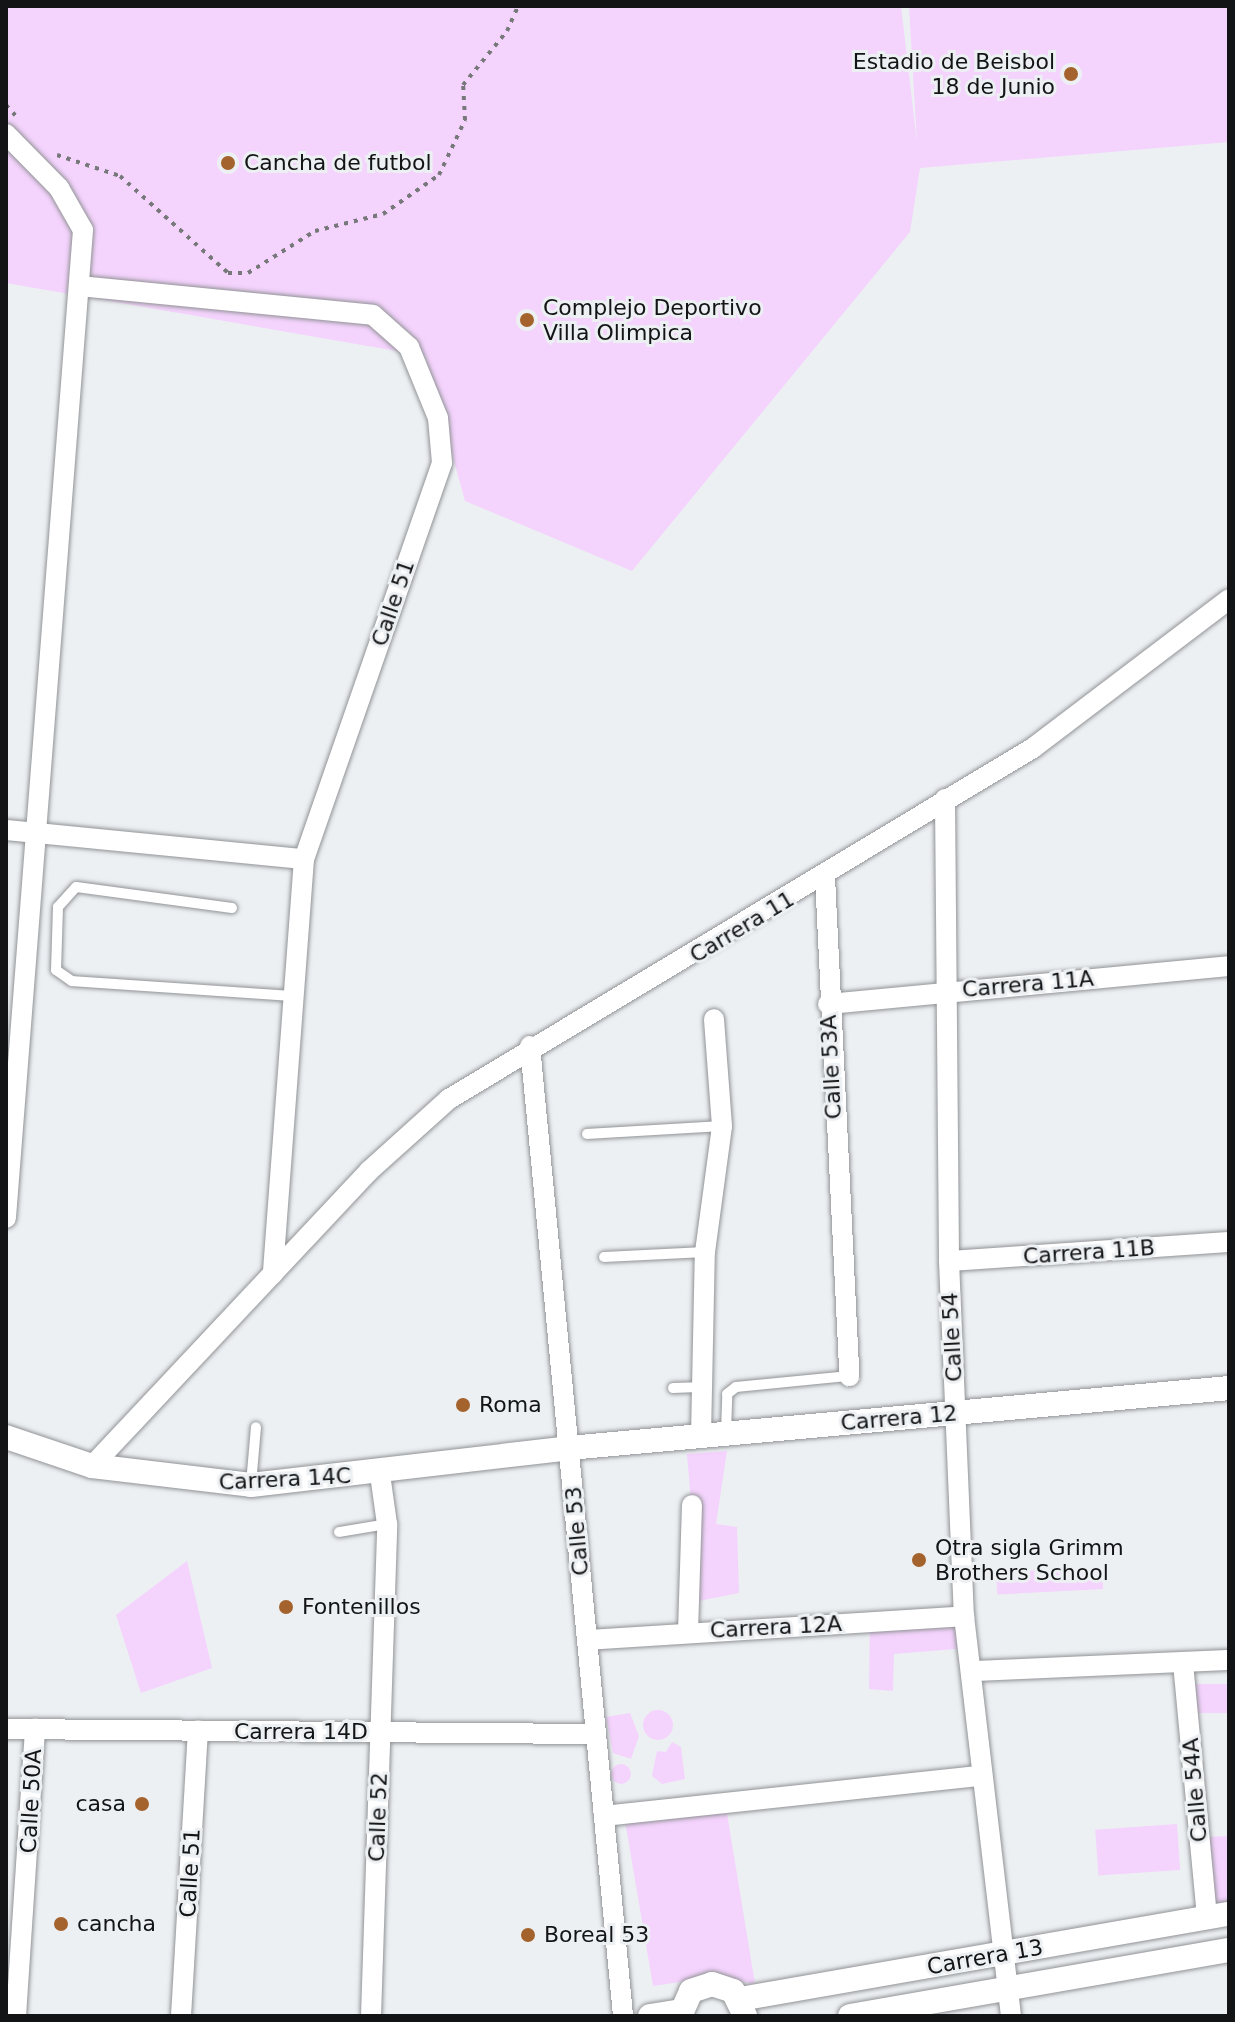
<!DOCTYPE html>
<html>
<head>
<meta charset="utf-8">
<style>
  body { margin:0 }
  #map { position:relative; width:1235px; height:2022px; overflow:hidden; background:#edf0f3; font-family:"DejaVu Sans",sans-serif }
  div>[style] { position:absolute }
  [style*='--x'] { left:calc(var(--x)*1px); top:calc(var(--y)*1px); width:calc(var(--w)*1px); rotate:calc(var(--a)*1deg) }
  .green>* { inset:0; background:#f4d3fd; transform-origin:0 0 }
  .round { border-radius:50% }
  .path>* { height:4px; margin-top:-2px; transform-origin:0; background:repeating-linear-gradient(90deg,#76787a 0 4px,transparent 0 10px) }
  .roads { filter:drop-shadow(0 0 2px #919396) drop-shadow(0 0 2px #919396) }
  .service>* { height:10px; margin:-5px; padding:0 5px; transform-origin:5px; border-radius:5px; background:#fff }
  .minor>* { height:20px; margin:-10px; padding:0 10px; transform-origin:10px; border-radius:10px; background:#fff }
  .tertiary>* { height:24px; margin:-12px; padding:0 12px; transform-origin:12px; border-radius:12px; background:#fff }
  .dots>* { width:22px; height:22px; translate:-50% -50%; box-sizing:border-box; border:4px solid #edf0f3; border-radius:50% }
  span { translate:-50% -50%; white-space:nowrap; text-align:center; line-height:1.15; -webkit-text-stroke:6px #edf0f3; paint-order:stroke }
  .poi-label { font-size:22px; color:#131415 }
  .right { translate:-100% -50%; text-align:right }
  .left { translate:0 -50%; text-align:left }
  .street-label { font-size:22px; color:#131415 }
  .frame { position:absolute; inset:0; border:8px solid #131415; pointer-events:none }
</style>
</head>
<body>
<div id="map">
  <div class="green">
    <i style="clip-path:polygon(6px 6px,901px 6px,917px 143px,909px 6px,1229px 6px,1229px 142px,920px 168px,910px 232px,632px 571px,465px 501px,425px 356px,6px 283px)"></i>
    <i style="clip-path:polygon(727px 1451px,716px 1524px,737px 1527px,739px 1593px,699px 1601px,687px 1454px)"></i>
    <i style="clip-path:polygon(187px 1561px,212px 1668px,141px 1693px,116px 1615px)"></i>
    <i style="left:1102px;top:1567px;width:22px;height:106px;rotate:87deg"></i>
    <i style="clip-path:polygon(969px 1608px,968px 1648px,894px 1654px,893px 1691px,869px 1689px,870px 1617px)"></i>
    <i style="left:1229px;top:1684px;width:29px;height:35px;rotate:90deg"></i>
    <i class="round" style="left:643px;top:1710px;width:30px;height:30px"></i>
    <i style="clip-path:polygon(630px 1713px,639px 1736px,631px 1759px,613px 1753px,606px 1717px)"></i>
    <i style="clip-path:polygon(672px 1742px,681px 1747px,685px 1779px,662px 1784px,652px 1776px,657px 1751px,666px 1752px)"></i>
    <i class="round" style="left:611px;top:1764px;width:20px;height:20px"></i>
    <i style="clip-path:polygon(725px 1801px,755px 1984px,713px 1977px,653px 1986px,624px 1815px)"></i>
    <i style="left:1177px;top:1824px;width:46px;height:82px;rotate:86deg"></i>
    <i style="clip-path:polygon(1229px 1836px,1229px 1902px,1211px 1905px,1205px 1837px)"></i>
  </div>
  <div class="path">
    <i style="--x:6;--y:105;--w:15;--a:48"></i>
    <i style="--x:57;--y:155;--w:66;--a:18.4"></i>
    <i style="--x:120;--y:176;--w:145;--a:41.9"></i>
    <i style="--x:228;--y:273;--w:20;--a:0"></i>
    <i style="--x:248;--y:273;--w:79;--a:-32.1"></i>
    <i style="--x:315;--y:231;--w:70;--a:-14"></i>
    <i style="--x:383;--y:214;--w:68;--a:-34.9"></i>
    <i style="--x:439;--y:175;--w:61;--a:-64.7"></i>
    <i style="--x:465;--y:120;--w:35;--a:-93"></i>
    <i style="--x:463;--y:85;--w:70;--a:-50.8"></i>
    <i style="--x:507;--y:31;--w:27;--a:-66"></i>
  </div>
  <div class="roads">
    <div class="service">
      <i style="--x:232;--y:908;--w:157;--a:-172.3"></i>
      <i style="--x:76;--y:887;--w:27;--a:132"></i>
      <i style="--x:58;--y:907;--w:63;--a:91.8"></i>
      <i style="--x:56;--y:970;--w:19;--a:35"></i>
      <i style="--x:72;--y:981;--w:223;--a:3.9"></i>
      <i style="--x:587;--y:1134;--w:135;--a:-3.4"></i>
      <i style="--x:604;--y:1257;--w:101;--a:-2.8"></i>
      <i style="--x:673;--y:1388;--w:25;--a:-2"></i>
      <i style="--x:726;--y:1432;--w:38;--a:-88"></i>
      <i style="--x:727;--y:1394;--w:11;--a:-38"></i>
      <i style="--x:736;--y:1387;--w:114;--a:-5.6"></i>
      <i style="--x:251;--y:1484;--w:57;--a:-85"></i>
      <i style="--x:339;--y:1532;--w:49;--a:-9.5"></i>
    </div>
    <div class="minor">
      <i style="--x:6;--y:134;--w:76;--a:45.5"></i>
      <i style="--x:59;--y:188;--w:48;--a:60.3"></i>
      <i style="--x:83;--y:230;--w:991;--a:94.46"></i>
      <i style="--x:79;--y:286;--w:295;--a:5.6"></i>
      <i style="--x:373;--y:315;--w:48;--a:41.6"></i>
      <i style="--x:409;--y:347;--w:77;--a:67.8"></i>
      <i style="--x:438;--y:418;--w:45;--a:84.9"></i>
      <i style="--x:442;--y:463;--w:419;--a:109.2"></i>
      <i style="--x:304;--y:859;--w:416;--a:94.3"></i>
      <i style="--x:945;--y:799;--w:462;--a:89.5"></i>
      <i style="--x:949;--y:1261;--w:355;--a:87.6"></i>
      <i style="--x:964;--y:1616;--w:403;--a:83.3"></i>
      <i style="--x:6;--y:830;--w:299;--a:5.6"></i>
      <i style="--x:825;--y:877;--w:500;--a:87.2"></i>
      <i style="--x:828;--y:1004;--w:403;--a:-5.4"></i>
      <i style="--x:530;--y:1046;--w:974;--a:84.52"></i>
      <i style="--x:949;--y:1261;--w:281;--a:-3.9"></i>
      <i style="--x:701;--y:1436;--w:184;--a:-88.8"></i>
      <i style="--x:705;--y:1252;--w:127;--a:-82.3"></i>
      <i style="--x:722;--y:1126;--w:107;--a:-94.3"></i>
      <i style="--x:92;--y:1466;--w:405;--a:-46.8"></i>
      <i style="--x:369;--y:1171;--w:108;--a:-42"></i>
      <i style="--x:449;--y:1099;--w:681;--a:-31.01"></i>
      <i style="--x:1033;--y:748;--w:246;--a:-37.2"></i>
      <i style="--x:688;--y:1632;--w:127;--a:-88.2"></i>
      <i style="--x:587;--y:1640;--w:378;--a:-3.6"></i>
      <i style="--x:1183;--y:1663;--w:256;--a:84.6"></i>
      <i style="--x:974;--y:1671;--w:255;--a:-2.5"></i>
      <i style="--x:6;--y:1729;--w:590;--a:0.49"></i>
      <i style="--x:604;--y:1816;--w:378;--a:-6.1"></i>
      <i style="--x:16;--y:2016;--w:288;--a:-86.2"></i>
      <i style="--x:181;--y:2016;--w:286;--a:-86.6"></i>
      <i style="--x:371;--y:2016;--w:492;--a:-88.1"></i>
      <i style="--x:387;--y:1524;--w:50;--a:-98"></i>
    </div>
    <div class="tertiary">
      <i style="--x:6;--y:1437;--w:91;--a:18.6"></i>
      <i style="--x:92;--y:1466;--w:160;--a:6.8"></i>
      <i style="--x:251;--y:1485;--w:320;--a:-6.6"></i>
      <i style="--x:569;--y:1448;--w:663;--a:-5.19"></i>
      <i style="--x:740;--y:1999;--w:496;--a:-9.9"></i>
      <i style="--x:650;--y:2016;--w:30;--a:-9"></i>
      <i style="--x:680;--y:2016;--w:27;--a:-66"></i>
      <i style="--x:691;--y:1991;--w:22;--a:-18"></i>
      <i style="--x:712;--y:1984;--w:22;--a:18"></i>
      <i style="--x:733;--y:1991;--w:28;--a:64"></i>
      <i style="--x:850;--y:2016;--w:385;--a:-9.9"></i>
    </div>
  </div>
  <div class="dots">
    <i style="left:1071px;top:74px;background:#a4632d"></i>
    <i style="left:228px;top:163px;background:#a4632d"></i>
    <i style="left:527px;top:320px;background:#a4632d"></i>
    <i style="left:463px;top:1405px;background:#a4632d"></i>
    <i style="left:919px;top:1560px;background:#a4632d"></i>
    <i style="left:286px;top:1607px;background:#a4632d"></i>
    <i style="left:142px;top:1804px;background:#a4632d"></i>
    <i style="left:61px;top:1924px;background:#a4632d"></i>
    <i style="left:528px;top:1935px;background:#a4632d"></i>
  </div>
  <div class="poi-label">
    <span class="right" style="left:1055px;top:74px">Estadio de Beisbol<br>18 de Junio</span>
    <span class="left" style="left:244px;top:163px">Cancha de futbol</span>
    <span class="left" style="left:543px;top:320px">Complejo Deportivo<br>Villa Olimpica</span>
    <span class="left" style="left:479px;top:1405px">Roma</span>
    <span class="left" style="left:935px;top:1560px">Otra sigla Grimm<br>Brothers School</span>
    <span class="left" style="left:302px;top:1607px">Fontenillos</span>
    <span class="right" style="left:126px;top:1804px">casa</span>
    <span class="left" style="left:77px;top:1924px">cancha</span>
    <span class="left" style="left:544px;top:1935px">Boreal 53</span>
  </div>
  <div class="street-label">
    <span style="left:393px;top:603px;rotate:-71deg">Calle 51</span>
    <span style="left:742px;top:927px;rotate:-31deg">Carrera 11</span>
    <span style="left:1028px;top:984px;rotate:-5deg">Carrera 11A</span>
    <span style="left:831px;top:1067px;rotate:-93deg">Calle 53A</span>
    <span style="left:1089px;top:1252px;rotate:-4deg">Carrera 11B</span>
    <span style="left:952px;top:1337px;rotate:-93deg">Calle 54</span>
    <span style="left:899px;top:1418px;rotate:-5deg">Carrera 12</span>
    <span style="left:285px;top:1479px;rotate:-3deg">Carrera 14C</span>
    <span style="left:577px;top:1531px;rotate:-95deg">Calle 53</span>
    <span style="left:776px;top:1627px;rotate:-3deg">Carrera 12A</span>
    <span style="left:301px;top:1732px">Carrera 14D</span>
    <span style="left:1195px;top:1790px;rotate:-95deg">Calle 54A</span>
    <span style="left:31px;top:1801px;rotate:-87deg">Calle 50A</span>
    <span style="left:378px;top:1817px;rotate:-88deg">Calle 52</span>
    <span style="left:190px;top:1873px;rotate:-87deg">Calle 51</span>
    <span style="left:985px;top:1957px;rotate:-10deg">Carrera 13</span>
  </div>
  <div class="frame"></div>
</div>
</body>
</html>
